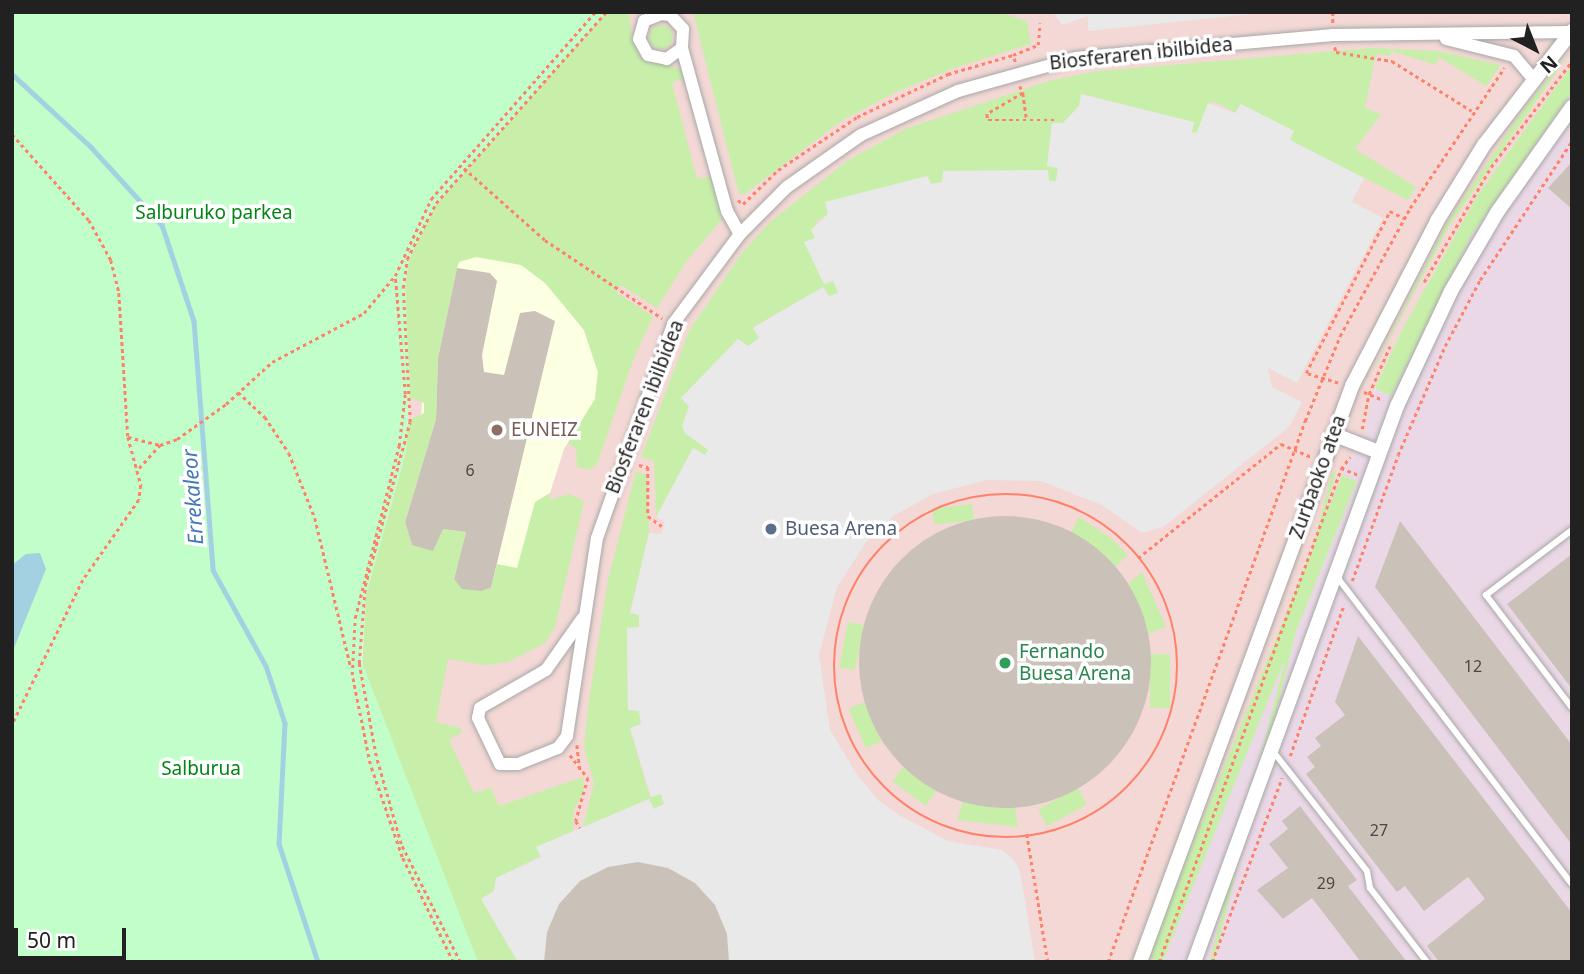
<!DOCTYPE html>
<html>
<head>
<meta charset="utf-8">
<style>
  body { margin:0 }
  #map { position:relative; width:1584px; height:974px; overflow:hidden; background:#f2efe6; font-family:"Noto Sans",sans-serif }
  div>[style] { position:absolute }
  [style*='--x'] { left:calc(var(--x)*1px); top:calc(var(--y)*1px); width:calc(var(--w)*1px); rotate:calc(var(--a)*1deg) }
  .commercial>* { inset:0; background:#f3d8d5 }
  .industrial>* { inset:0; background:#ebd8e7 }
  .education>* { inset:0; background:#fdffe2 }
  .grass>* { inset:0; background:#c8efa9; transform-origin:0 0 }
  .round { border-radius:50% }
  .park>* { inset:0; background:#c1fec9 }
  .parking>* { inset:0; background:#e9e9e9 }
  .water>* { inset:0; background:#a4d1e2 }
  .stream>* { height:4.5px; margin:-2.25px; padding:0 2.25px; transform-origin:2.25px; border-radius:2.25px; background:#a4d1e2 }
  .building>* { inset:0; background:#cac1b9 }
  .path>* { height:2.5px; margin-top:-1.25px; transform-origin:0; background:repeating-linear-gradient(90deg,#ff816a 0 3.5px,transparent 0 7px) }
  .path>.ring { margin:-1.25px; padding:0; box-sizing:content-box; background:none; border:2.5px solid #ff816a; border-radius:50% }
  .roads { filter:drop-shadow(0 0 2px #a8a8a8) drop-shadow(0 0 2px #a8a8a8) }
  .service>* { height:6px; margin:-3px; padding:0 3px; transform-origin:3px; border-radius:3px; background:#fff }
  .minor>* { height:12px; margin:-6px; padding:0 6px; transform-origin:6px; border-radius:6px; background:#fff }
  .tertiary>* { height:14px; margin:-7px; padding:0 7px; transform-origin:7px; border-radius:7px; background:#fff }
  .dots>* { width:19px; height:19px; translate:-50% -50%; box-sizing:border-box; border:4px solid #fff; border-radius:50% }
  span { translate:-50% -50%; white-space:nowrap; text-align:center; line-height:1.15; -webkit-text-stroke:7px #fff; paint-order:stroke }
  .number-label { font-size:16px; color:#4b4947 }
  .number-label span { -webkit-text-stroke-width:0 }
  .street-label { font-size:19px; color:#212121 }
  .park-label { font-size:19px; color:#038515 }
  .education-label { font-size:19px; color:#785e54 }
  .left { translate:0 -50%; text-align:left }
  .service-label { font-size:19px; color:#4e5e75 }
  .leisure-label { font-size:19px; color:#27864d }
  .water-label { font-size:21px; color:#4478b9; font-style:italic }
  .frame { position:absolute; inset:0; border:14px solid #212121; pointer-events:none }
  .north { position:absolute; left:1500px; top:14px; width:70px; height:70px; -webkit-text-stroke:5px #fff; paint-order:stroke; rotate:138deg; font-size:19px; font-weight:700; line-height:28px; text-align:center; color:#212121 }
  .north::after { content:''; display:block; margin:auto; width:24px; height:32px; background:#212121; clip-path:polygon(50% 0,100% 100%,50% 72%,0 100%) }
  .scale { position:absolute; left:14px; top:928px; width:112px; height:32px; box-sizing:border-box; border:4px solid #212121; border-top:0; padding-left:9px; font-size:21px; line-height:24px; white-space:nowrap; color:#212121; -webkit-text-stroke:5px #fff; paint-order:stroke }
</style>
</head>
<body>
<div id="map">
  <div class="commercial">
    <i style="clip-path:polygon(606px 12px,1572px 12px,1572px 65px,1479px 193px,1403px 328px,1375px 388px,1366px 433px,1342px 475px,1162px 962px,462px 962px,366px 595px,406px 452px,410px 387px)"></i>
  </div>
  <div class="industrial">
    <i style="clip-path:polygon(1572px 65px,1572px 962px,1162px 962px,1342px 475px,1366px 433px,1371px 400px,1403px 328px,1479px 193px)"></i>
  </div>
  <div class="education">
    <i style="clip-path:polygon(504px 254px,541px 276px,584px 330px,598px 372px,595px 399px,564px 449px,550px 493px,544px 582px,445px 603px,392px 517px,421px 417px,429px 293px,466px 255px)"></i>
  </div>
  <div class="grass">
    <i style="clip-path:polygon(606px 12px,629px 12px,632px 39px,641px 57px,683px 70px,686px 77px,672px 83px,697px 179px,711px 176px,722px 219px,686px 262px,657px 308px,621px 285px,616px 292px,653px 316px,634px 358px,597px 464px,590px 470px,577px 467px,576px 449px,568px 443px,595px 399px,598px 372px,584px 330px,545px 283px,521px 265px,476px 257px,459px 262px,457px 268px,438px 358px,436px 419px,405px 522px,412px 545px,443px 529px,466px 532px,454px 579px,481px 591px,491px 588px,497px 564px,517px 568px,535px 502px,550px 493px,550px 500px,569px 494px,584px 501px,555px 627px,545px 643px,508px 662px,485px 665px,448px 659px,436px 722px,461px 728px,461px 733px,449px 740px,474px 793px,491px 788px,499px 806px,583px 777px,584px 791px,574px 810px,573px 831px,537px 847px,541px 856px,496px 878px,494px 891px,481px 899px,518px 962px,462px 962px,362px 670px,366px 595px,406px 452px,408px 421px,424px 413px,424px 403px,409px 397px,405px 287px,409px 259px,436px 204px)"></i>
    <i style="clip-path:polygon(693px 12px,998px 12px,1027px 21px,1031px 44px,954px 68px,894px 93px,841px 121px,745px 194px,739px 194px)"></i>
    <i class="round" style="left:649px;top:25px;width:24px;height:24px"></i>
    <i style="clip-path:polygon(1373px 48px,1438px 51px,1501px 65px,1486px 86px,1439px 57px,1436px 65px,1391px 51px,1390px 56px,1376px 54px,1365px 108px,1381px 114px,1355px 149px,1416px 187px,1408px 200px,1289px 140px,1294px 131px,1240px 104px,1236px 113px,1213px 101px,1197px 132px,1191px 134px,1194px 123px,1082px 94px,1079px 106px,1063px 123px,1052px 123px,1047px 166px,1058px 167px,1056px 181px,1049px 181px,1048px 171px,943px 172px,943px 182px,931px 184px,927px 176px,825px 203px,828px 214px,817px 221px,815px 238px,805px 242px,824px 284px,833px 281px,839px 293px,829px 297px,823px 287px,753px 327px,759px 338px,748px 347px,738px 339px,681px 398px,690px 407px,685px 415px,708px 450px,705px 455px,693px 448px,656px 517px,654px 461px,641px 457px,689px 331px,741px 254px,770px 222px,847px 161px,905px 129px,1052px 80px,1098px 71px)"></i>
    <i style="clip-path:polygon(1572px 50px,1450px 225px,1365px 386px,1447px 223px,1525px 107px)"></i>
    <i style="clip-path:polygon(1572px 65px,1572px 92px,1471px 236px,1391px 396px,1375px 388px,1403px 328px,1479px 193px)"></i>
    <i style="clip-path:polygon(636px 471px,647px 475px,649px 533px,630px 612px,639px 615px,639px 627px,627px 628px,628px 710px,639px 711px,641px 724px,630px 729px,650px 797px,661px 793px,664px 804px,654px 809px,649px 799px,583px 827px,594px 783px,584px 747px,589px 700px,608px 580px)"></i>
    <i style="left:1332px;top:471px;width:4px;height:523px;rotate:14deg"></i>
    <i style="left:1342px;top:475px;width:16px;height:519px;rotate:22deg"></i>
    <i style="left:972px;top:504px;width:16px;height:40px;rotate:83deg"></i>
    <i style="clip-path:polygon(1079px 517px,1111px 538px,1128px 555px,1115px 567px,1071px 532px)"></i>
    <i style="clip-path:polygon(1142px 572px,1166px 627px,1147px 634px,1128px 584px)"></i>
    <i style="left:848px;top:622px;width:16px;height:46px;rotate:11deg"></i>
    <i style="left:1150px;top:654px;width:20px;height:54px"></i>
    <i style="left:864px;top:702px;width:43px;height:17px;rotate:66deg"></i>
    <i style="left:903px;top:767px;width:41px;height:18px;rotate:36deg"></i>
    <i style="left:1078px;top:788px;width:19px;height:45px;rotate:62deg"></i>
    <i style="clip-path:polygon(963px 802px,1015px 808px,1018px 827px,957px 820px)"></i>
  </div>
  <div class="park">
    <i style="clip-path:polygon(12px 12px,606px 12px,436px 204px,409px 259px,405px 286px,410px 387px,406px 452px,366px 595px,361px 660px,478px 962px,12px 962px)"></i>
  </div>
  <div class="parking">
    <i style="clip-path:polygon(1053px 12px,1251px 12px,1251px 14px,1088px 31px,1088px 16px,1062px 25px)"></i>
    <i style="clip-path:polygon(1081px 94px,1194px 122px,1192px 133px,1197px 132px,1208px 103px,1235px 113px,1241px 104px,1294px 131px,1290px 140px,1364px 178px,1352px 202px,1383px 218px,1297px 383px,1268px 368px,1272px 387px,1302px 402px,1289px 427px,1163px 527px,1142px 533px,1102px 505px,1041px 481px,987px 480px,933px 494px,895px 515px,869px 538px,837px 587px,819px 655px,830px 730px,856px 773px,878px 800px,899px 815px,948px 841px,1002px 850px,1013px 859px,1020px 871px,1035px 962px,518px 962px,481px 899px,494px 891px,496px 878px,541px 857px,536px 847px,649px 799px,654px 809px,664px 804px,661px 794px,651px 797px,630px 728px,641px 724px,639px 711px,628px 710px,627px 628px,639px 627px,639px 615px,630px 613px,649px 533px,661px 534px,665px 522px,656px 517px,693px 448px,705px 455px,708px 450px,685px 433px,682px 426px,689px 407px,681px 398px,738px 339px,748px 346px,759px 338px,753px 328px,823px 287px,829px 296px,838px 293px,833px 281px,824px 284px,804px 242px,815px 238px,811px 230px,828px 214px,825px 202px,927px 176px,931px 184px,942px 182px,943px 171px,1048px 170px,1049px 181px,1056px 181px,1058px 168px,1047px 166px,1052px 123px,1063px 123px,1079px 106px)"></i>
  </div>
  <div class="water">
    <i style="clip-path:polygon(40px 553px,46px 569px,12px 653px,12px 565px,26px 554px)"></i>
  </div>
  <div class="stream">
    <i style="--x:12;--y:74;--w:108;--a:42.7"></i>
    <i style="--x:91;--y:147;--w:105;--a:47.7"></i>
    <i style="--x:162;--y:225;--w:101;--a:71.6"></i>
    <i style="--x:194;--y:321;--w:250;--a:85.6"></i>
    <i style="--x:213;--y:570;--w:110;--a:61.1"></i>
    <i style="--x:266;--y:666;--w:60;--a:71.6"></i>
    <i style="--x:285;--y:723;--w:121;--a:92.8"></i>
    <i style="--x:279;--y:844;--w:124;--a:71.7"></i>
  </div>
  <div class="building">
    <i style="clip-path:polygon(1572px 162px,1572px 209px,1548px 188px)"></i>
    <i style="clip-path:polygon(457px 268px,490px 273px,497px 281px,482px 355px,484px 372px,504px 375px,520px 313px,535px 311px,555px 321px,491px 588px,481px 591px,462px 589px,454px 579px,466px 532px,443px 529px,433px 551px,412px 545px,405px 522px,436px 419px,438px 358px)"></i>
    <i class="round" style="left:859px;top:516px;width:292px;height:292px"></i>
    <i style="clip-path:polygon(1400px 521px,1572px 745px,1572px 845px,1375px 587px)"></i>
    <i style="clip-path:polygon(1572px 554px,1572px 689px,1507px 604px)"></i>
    <i style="clip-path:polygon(1358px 636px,1572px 913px,1572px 962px,1439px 962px,1427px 946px,1485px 899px,1468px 877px,1424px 911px,1405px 886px,1397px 892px,1306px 774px,1315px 767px,1307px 757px,1321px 746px,1315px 738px,1345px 715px,1335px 702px)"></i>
    <i style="clip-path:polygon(1300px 806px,1357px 880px,1348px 886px,1407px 962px,1361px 962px,1312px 898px,1283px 919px,1257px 890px,1288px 868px,1269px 844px,1288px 829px,1282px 821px)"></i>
    <i style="clip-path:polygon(638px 862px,668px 868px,695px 883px,715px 905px,727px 934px,729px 962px,544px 962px,547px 932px,559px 904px,580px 881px,608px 867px)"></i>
  </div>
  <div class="path">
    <i style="--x:1333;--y:12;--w:11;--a:90"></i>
    <i style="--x:1335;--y:47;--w:5;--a:79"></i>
    <i style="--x:1336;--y:52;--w:57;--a:9.1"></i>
    <i style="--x:1392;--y:61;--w:94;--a:32"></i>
    <i style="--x:1015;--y:62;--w:7;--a:-106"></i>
    <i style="--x:1013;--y:55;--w:27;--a:-22"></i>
    <i style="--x:1038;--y:45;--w:22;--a:-85"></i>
    <i style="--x:1020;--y:86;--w:8;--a:67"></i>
    <i style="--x:1023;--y:93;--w:42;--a:149.7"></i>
    <i style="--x:987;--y:114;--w:6;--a:81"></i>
    <i style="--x:988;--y:120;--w:70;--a:0"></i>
    <i style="--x:1023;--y:93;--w:27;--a:82"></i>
    <i style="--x:12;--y:134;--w:115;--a:48.2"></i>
    <i style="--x:89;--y:220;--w:46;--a:61.2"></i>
    <i style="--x:111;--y:260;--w:34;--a:76"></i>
    <i style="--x:119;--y:293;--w:144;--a:86.4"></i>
    <i style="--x:128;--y:437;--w:50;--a:74.8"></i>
    <i style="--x:141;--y:485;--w:15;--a:98"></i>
    <i style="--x:139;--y:500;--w:98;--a:125"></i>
    <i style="--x:83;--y:580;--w:161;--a:116.1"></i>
    <i style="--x:464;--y:168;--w:108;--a:41.6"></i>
    <i style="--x:545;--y:240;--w:141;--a:33.7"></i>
    <i style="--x:738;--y:200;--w:6;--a:39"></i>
    <i style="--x:743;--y:204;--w:49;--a:-44.2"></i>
    <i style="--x:778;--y:170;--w:95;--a:-33.9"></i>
    <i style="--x:857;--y:117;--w:101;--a:-25.3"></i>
    <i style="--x:948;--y:74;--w:68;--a:-16.3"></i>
    <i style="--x:1424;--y:282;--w:133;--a:-59.8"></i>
    <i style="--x:1491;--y:167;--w:133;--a:-52.6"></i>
    <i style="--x:1338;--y:383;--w:34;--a:-163"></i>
    <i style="--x:1306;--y:373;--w:182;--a:-62.6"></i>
    <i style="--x:1390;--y:211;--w:16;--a:27"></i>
    <i style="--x:238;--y:392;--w:37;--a:43"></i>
    <i style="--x:265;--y:417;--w:43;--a:56.3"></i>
    <i style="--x:289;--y:453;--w:70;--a:68.2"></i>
    <i style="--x:315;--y:518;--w:154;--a:76.5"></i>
    <i style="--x:1364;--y:392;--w:21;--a:23"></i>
    <i style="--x:1362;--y:429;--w:36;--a:-79"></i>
    <i style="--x:1369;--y:394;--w:52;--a:-66.4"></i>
    <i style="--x:128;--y:437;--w:32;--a:14"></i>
    <i style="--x:639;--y:465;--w:9;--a:13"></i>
    <i style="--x:648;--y:467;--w:49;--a:90"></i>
    <i style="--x:648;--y:516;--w:17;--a:36"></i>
    <i style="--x:139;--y:468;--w:31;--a:-48"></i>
    <i style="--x:160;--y:445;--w:18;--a:-19"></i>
    <i style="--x:177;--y:439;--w:60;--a:-35.5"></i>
    <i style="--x:226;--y:404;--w:62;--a:-42.4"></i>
    <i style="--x:272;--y:362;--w:104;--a:-28"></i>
    <i style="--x:364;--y:313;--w:47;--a:-50.2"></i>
    <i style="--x:1341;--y:468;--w:18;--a:22"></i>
    <i class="ring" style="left:834px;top:494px;width:341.5px;height:341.5px"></i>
    <i style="--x:1138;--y:558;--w:183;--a:-38.6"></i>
    <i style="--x:1281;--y:444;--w:34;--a:23"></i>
    <i style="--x:1352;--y:581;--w:134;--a:-69.9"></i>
    <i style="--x:1398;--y:455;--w:119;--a:-66.7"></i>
    <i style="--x:1445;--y:346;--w:75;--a:-62.1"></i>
    <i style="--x:1480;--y:280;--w:167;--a:-56.5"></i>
    <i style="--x:577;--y:745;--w:26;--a:83"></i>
    <i style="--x:570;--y:755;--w:29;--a:52"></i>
    <i style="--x:588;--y:778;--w:45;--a:105.6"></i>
    <i style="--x:576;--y:821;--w:8;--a:60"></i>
    <i style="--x:1290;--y:756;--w:161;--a:-70.4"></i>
    <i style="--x:1027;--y:834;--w:130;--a:80.7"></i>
    <i style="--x:453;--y:962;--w:117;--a:-115.9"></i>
    <i style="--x:402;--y:857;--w:98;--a:-109"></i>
    <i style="--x:370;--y:764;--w:91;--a:-101.4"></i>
    <i style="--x:352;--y:675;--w:57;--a:-87"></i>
    <i style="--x:355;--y:618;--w:178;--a:-75.7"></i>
    <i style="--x:399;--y:446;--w:52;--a:-83.4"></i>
    <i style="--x:405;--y:394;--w:118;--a:-94.8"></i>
    <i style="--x:395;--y:276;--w:85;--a:-64.9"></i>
    <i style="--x:431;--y:199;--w:249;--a:-48.7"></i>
    <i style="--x:460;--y:962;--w:132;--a:-116.6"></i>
    <i style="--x:401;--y:844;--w:91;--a:-105.9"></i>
    <i style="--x:376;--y:756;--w:95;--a:-100.4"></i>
    <i style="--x:359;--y:663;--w:77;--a:-85.5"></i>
    <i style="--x:365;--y:586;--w:170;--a:-74.7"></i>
    <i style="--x:410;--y:422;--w:134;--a:-93"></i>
    <i style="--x:403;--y:288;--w:29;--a:-82"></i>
    <i style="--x:407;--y:259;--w:63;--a:-62.6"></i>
    <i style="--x:436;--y:203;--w:256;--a:-48.3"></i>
    <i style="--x:1108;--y:962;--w:576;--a:-69.99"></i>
    <i style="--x:1305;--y:421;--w:92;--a:-67.6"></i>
    <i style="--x:1340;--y:336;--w:146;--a:-61.3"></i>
    <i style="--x:1410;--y:208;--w:169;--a:-56.1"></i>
    <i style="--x:1159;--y:962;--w:526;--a:-69.74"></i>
    <i style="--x:1341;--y:469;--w:15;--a:-53"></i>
    <i style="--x:1212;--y:962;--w:197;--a:-69.2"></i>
  </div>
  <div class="roads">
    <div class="service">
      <i style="--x:1572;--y:530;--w:108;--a:142.9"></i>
      <i style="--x:1486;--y:595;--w:142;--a:52.7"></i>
      <i style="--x:1337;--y:577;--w:387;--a:52.6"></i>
      <i style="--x:1272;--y:750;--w:154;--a:51.9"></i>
      <i style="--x:1367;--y:871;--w:17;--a:80"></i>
      <i style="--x:1370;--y:888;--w:93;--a:52.4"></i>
    </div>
    <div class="minor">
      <i style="--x:1446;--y:39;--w:70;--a:14"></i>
      <i style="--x:1514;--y:56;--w:30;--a:50"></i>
      <i style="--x:682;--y:48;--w:19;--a:144"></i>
      <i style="--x:667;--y:59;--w:19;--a:-168"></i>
      <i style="--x:648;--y:55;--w:18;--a:-119"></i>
      <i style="--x:639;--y:39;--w:19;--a:-74"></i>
      <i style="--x:644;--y:21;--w:18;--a:-22"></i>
      <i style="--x:661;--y:14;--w:9;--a:6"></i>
      <i style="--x:670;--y:15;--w:19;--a:47"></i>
      <i style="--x:683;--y:29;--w:19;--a:93"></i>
      <i style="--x:682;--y:48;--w:169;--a:74.6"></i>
      <i style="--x:727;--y:211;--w:26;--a:61"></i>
      <i style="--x:582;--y:619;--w:62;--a:125.2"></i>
      <i style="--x:546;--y:670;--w:76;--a:150.1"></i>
      <i style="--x:480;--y:708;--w:10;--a:101"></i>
      <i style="--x:478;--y:718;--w:51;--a:64.4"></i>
      <i style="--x:500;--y:764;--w:18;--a:0"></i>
      <i style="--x:518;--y:764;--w:43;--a:-21.8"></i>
      <i style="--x:558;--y:748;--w:15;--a:-53"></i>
      <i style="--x:567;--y:736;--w:200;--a:-81.4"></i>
      <i style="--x:597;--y:538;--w:227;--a:-70.4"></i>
      <i style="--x:673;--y:324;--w:112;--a:-53.3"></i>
      <i style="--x:740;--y:234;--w:66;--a:-45"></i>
      <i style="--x:787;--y:187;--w:90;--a:-35.1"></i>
      <i style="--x:861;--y:135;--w:107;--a:-24.4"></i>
      <i style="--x:958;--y:91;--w:123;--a:-15.6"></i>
      <i style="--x:1076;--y:58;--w:258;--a:-5.1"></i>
      <i style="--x:1333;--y:35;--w:238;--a:-0.7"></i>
    </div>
    <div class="tertiary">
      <i style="--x:1333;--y:434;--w:49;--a:21.4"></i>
      <i style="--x:1140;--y:962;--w:614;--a:-69.79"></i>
      <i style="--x:1352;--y:386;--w:186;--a:-62.7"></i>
      <i style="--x:1437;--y:221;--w:89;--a:-58.3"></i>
      <i style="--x:1484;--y:145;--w:144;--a:-52.3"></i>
      <i style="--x:1194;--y:962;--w:592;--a:-69.94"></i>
      <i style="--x:1397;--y:406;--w:127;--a:-64.8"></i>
      <i style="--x:1451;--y:291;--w:93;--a:-59.6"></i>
      <i style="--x:1498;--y:211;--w:128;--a:-54.6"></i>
    </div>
  </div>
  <div class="dots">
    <i style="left:497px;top:430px;background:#8d6e63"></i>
    <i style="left:771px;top:529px;background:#5c6f8a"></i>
    <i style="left:1005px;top:663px;background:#2e9e5b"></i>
  </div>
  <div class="number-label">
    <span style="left:470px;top:470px">6</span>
    <span style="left:1473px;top:666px">12</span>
    <span style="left:1379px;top:830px">27</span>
    <span style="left:1326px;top:883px">29</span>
  </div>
  <div class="street-label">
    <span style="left:1141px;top:54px;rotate:-6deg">Biosferaren ibilbidea</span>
    <span style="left:645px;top:407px;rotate:-69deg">Biosferaren ibilbidea</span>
    <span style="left:1318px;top:477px;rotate:-70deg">Zurbaoko atea</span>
  </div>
  <div class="park-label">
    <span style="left:214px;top:213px">Salburuko parkea</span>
    <span style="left:201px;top:769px">Salburua</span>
  </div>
  <div class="education-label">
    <span class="left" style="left:511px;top:430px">EUNEIZ</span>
  </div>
  <div class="service-label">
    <span class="left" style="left:785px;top:529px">Buesa Arena</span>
  </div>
  <div class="leisure-label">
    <span class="left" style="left:1019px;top:663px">Fernando<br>Buesa Arena</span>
  </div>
  <div class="water-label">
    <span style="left:192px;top:497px;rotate:-94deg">Errekaleor</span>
  </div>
  <div class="frame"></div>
  <div class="north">N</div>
  <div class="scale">50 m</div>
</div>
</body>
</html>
